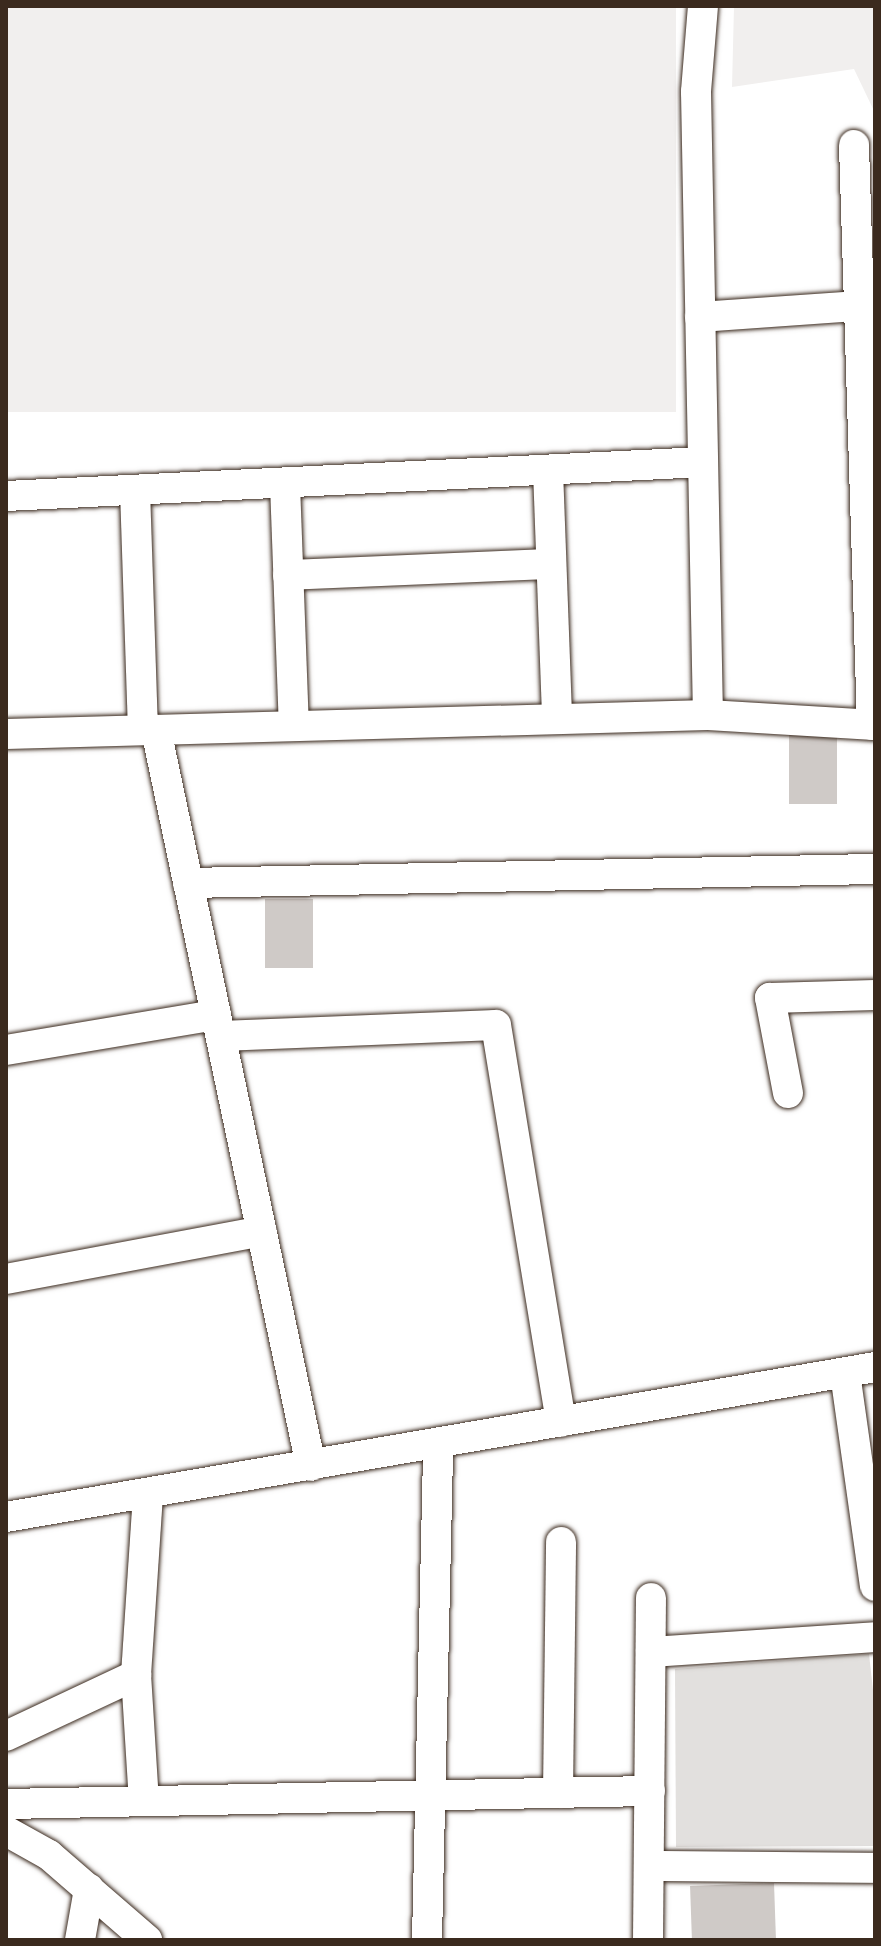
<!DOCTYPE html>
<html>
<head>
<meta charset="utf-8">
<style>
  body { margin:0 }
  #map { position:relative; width:881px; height:1946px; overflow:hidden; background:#fff; font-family:Pangolin,sans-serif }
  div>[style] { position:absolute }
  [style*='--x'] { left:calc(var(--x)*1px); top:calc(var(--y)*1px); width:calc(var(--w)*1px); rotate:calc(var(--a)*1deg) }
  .built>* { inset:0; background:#f1efee; transform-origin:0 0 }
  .green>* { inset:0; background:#e2e0de }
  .building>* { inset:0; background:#cfcac7; transform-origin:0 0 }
  .roads { filter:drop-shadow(0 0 2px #3b2a1e) drop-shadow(0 0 2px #3b2a1e) }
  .minor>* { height:30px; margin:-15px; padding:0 15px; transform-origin:15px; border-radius:15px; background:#fff }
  span { translate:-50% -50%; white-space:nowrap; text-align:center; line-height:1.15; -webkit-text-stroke:7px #fff; paint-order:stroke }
  .frame { position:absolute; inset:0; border:8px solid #3b2a1e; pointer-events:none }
</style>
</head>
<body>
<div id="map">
  <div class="built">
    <i style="left:6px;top:6px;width:670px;height:406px"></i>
    <i style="clip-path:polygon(734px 6px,875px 6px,875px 113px,854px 69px,732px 87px)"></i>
  </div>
  <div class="green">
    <i style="clip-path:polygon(869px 1654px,875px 1708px,875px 1846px,676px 1847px,675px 1669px)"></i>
  </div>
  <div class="building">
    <i style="left:789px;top:735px;width:48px;height:69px"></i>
    <i style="left:265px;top:899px;width:48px;height:69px"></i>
    <i style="left:774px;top:1883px;width:57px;height:84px;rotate:88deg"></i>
  </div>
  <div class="roads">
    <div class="minor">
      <i style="--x:703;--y:6;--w:86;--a:94.7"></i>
      <i style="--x:696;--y:92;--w:623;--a:88.9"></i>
      <i style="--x:854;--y:145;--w:580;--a:88.22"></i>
      <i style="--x:700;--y:317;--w:159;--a:-4"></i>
      <i style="--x:548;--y:470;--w:248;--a:87.9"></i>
      <i style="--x:285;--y:484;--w:242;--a:87.9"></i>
      <i style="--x:135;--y:490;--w:240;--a:88.1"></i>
      <i style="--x:6;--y:496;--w:698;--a:-2.79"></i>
      <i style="--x:288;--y:575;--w:263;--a:-2.4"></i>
      <i style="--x:156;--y:730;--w:752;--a:78.11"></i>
      <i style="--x:6;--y:734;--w:702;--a:-1.55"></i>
      <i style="--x:708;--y:715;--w:167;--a:3.4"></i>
      <i style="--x:188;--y:883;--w:687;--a:-1.17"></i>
      <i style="--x:221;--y:1036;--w:275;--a:-2.3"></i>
      <i style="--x:496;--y:1025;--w:402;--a:80.7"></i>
      <i style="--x:6;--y:1050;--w:213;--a:-9.5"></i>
      <i style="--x:788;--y:1093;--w:97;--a:-100.7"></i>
      <i style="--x:770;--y:998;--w:105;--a:-1.6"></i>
      <i style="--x:6;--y:1279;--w:260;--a:-10.6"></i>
      <i style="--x:845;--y:1373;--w:215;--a:82"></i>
      <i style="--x:6;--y:1517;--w:882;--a:-9.79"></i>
      <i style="--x:651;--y:1652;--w:225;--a:-3.8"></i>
      <i style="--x:136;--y:1675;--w:126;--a:86.4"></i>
      <i style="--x:6;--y:1736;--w:144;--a:-25.1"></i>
      <i style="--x:136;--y:1675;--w:180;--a:-86.2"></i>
      <i style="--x:558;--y:1793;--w:251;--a:-89.3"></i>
      <i style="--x:6;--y:1804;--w:644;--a:-1.16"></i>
      <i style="--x:6;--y:1831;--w:49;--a:29.2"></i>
      <i style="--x:49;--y:1855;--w:130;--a:40.9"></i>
      <i style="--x:649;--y:1866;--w:226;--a:0.5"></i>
      <i style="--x:80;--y:1940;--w:52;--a:-80"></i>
      <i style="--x:427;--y:1940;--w:496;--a:-88.7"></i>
      <i style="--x:648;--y:1940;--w:342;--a:-89.5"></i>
    </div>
  </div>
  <div class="frame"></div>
</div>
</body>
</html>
